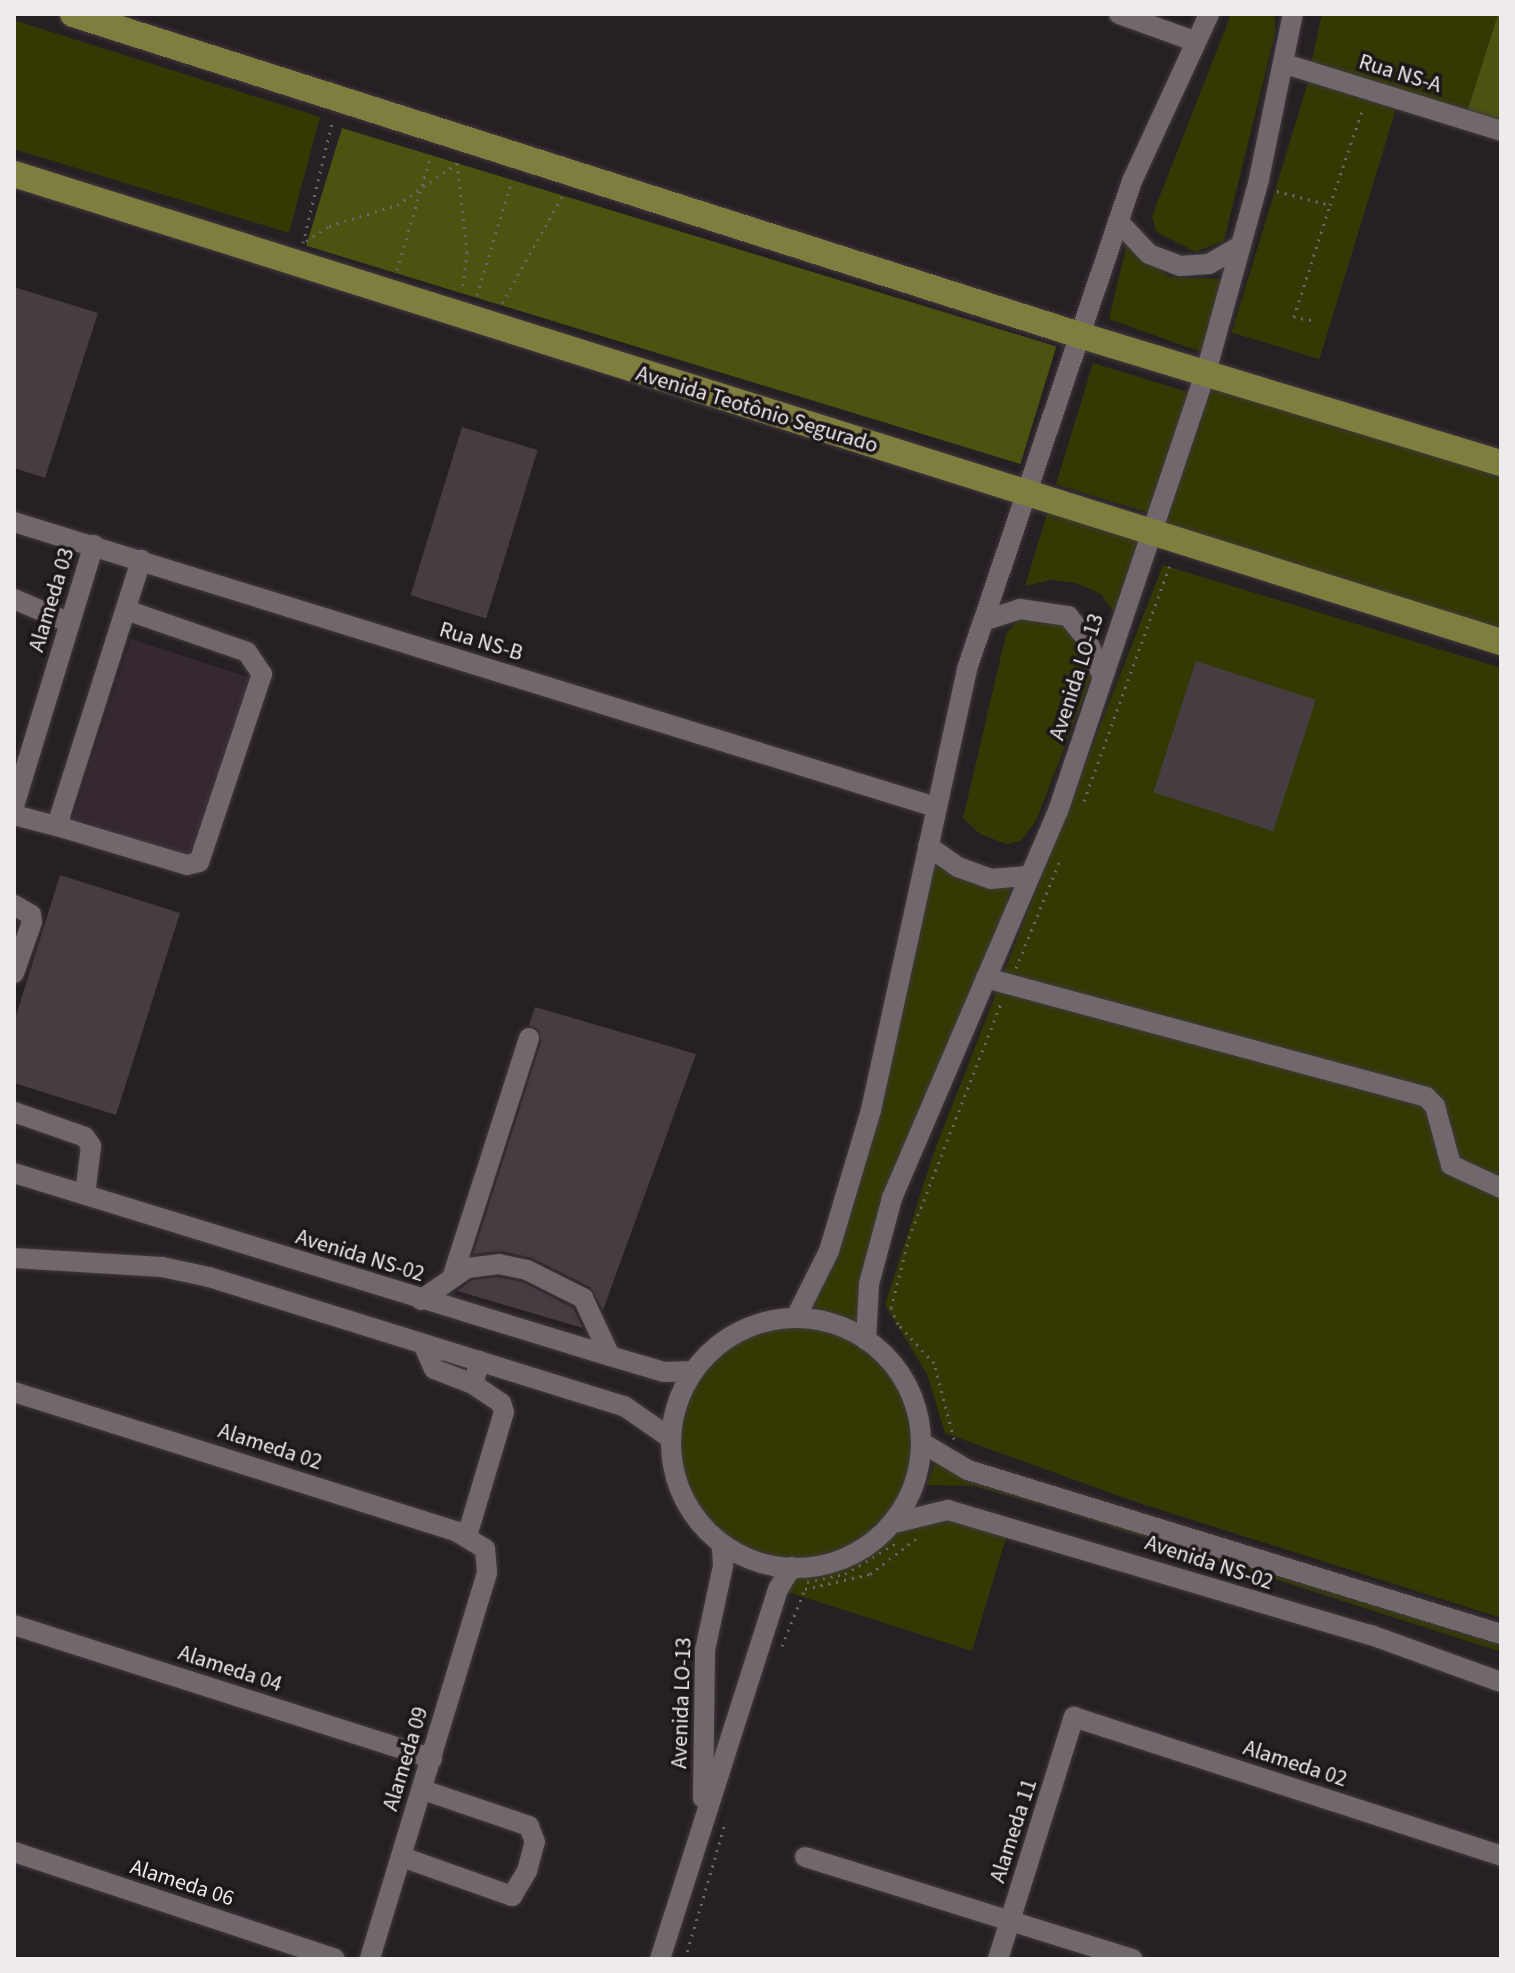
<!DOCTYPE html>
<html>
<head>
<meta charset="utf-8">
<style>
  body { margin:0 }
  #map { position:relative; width:1515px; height:1973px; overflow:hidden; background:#261f24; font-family:"Source Sans 3",sans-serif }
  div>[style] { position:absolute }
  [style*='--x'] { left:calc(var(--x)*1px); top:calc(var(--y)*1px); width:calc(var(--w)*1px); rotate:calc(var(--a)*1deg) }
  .built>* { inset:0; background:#352830; transform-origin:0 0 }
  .green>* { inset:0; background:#343802; transform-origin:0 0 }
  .forest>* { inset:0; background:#4d5210; transform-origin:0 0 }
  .building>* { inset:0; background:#453d42; transform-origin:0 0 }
  .path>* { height:3px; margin-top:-1.5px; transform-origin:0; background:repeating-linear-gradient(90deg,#6b6569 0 2px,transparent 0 8px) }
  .roads { filter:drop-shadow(0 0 2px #403a3e) drop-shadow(0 0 2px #403a3e) }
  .minor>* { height:20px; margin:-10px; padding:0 10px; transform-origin:10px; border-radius:10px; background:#71686d }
  .minor>.ring { margin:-10px; padding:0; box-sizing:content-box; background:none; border:20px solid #71686d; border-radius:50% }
  .major>* { height:26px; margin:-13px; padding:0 13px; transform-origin:13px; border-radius:13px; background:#7e7f3f }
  span { translate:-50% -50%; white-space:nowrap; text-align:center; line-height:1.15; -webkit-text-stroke:7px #1d161a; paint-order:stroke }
  .street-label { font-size:22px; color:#efeaec }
  .frame { position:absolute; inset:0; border:16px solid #efeaec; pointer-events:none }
</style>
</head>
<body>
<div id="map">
  <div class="built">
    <i style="left:131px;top:639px;width:131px;height:189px;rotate:18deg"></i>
  </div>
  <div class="green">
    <i style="clip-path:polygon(1231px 14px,1270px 14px,1275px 17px,1275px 34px,1224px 241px,1195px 252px,1156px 232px,1152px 216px)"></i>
    <i style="clip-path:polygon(1322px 14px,1498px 14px,1466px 114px,1309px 72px)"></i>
    <i style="clip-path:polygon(14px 20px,320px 117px,289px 233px,14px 149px)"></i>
    <i style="left:1309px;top:79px;width:92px;height:265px;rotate:17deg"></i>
    <i style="clip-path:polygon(1127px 242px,1169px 277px,1222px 279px,1201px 352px,1109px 319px)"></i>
    <i style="left:1093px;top:363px;width:100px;height:127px;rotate:17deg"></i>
    <i style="clip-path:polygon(1213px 378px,1501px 465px,1501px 642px,1152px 531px)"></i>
    <i style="clip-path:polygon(1049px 507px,1139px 534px,1115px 614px,1101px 594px,1076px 583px,1051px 580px,1025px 586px)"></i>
    <i style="clip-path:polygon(1163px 565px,1501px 668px,1501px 1618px,1133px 1501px,945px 1433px,927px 1374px,885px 1305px,934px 1152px)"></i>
    <i style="clip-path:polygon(1073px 609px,1092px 622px,1100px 644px,1098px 661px,1036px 821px,1021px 841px,1006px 844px,980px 834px,963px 818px,1006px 634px,1024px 613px)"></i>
    <i style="clip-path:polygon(928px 846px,973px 873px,1015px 875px,986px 978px,902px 1154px,866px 1340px,909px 1388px,924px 1444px,899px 1521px,925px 1513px,1009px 1528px,972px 1651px,778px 1589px,791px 1567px,754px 1561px,693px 1516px,671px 1464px,669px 1437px,694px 1371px,757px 1323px,796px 1316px,835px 1233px)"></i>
    <i style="clip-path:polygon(941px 1443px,995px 1473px,1501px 1636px,1501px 1652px,1053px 1508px,974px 1486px,927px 1485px)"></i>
  </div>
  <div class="forest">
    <i style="clip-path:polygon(1498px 14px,1501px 14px,1501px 126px,1466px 115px)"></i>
    <i style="left:342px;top:128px;width:747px;height:123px;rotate:17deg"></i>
  </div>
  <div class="building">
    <i style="clip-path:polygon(14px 287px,98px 313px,45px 478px,14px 468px)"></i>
    <i style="left:462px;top:427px;width:79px;height:176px;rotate:17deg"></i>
    <i style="left:1196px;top:661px;width:126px;height:138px;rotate:18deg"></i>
    <i style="clip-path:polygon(60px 875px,180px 913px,116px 1115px,14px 1083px,14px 1022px)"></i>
    <i style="clip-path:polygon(535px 1007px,696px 1054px,603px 1310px,590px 1287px,532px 1258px,501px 1251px,473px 1254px,541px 1042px,539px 1030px,529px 1025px)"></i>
    <i style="clip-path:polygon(498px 1277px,523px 1282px,573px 1308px,583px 1328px,457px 1291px,472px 1280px)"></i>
  </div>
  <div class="path">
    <i style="--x:1277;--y:191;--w:55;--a:14.8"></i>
    <i style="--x:1330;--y:205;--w:102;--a:-71.2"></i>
    <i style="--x:306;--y:241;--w:27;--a:-33"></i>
    <i style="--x:329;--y:226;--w:71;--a:-17.2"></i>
    <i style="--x:397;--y:205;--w:73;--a:-35"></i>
    <i style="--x:457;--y:163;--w:90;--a:83.6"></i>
    <i style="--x:467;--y:252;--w:39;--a:97"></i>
    <i style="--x:303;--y:243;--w:128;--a:-76.4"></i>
    <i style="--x:397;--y:270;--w:120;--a:-73.5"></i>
    <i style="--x:477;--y:295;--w:120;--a:-73.1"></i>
    <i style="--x:502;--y:303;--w:124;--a:-60.5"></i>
    <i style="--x:1311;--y:320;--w:17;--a:-170"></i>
    <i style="--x:1294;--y:317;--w:118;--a:-72.2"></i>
    <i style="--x:1084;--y:801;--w:254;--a:-70"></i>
    <i style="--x:1016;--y:968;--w:117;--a:-67.8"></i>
    <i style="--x:954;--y:1439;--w:79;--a:-104.7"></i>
    <i style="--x:934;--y:1363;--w:53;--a:-132.7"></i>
    <i style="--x:898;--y:1324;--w:17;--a:-114"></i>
    <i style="--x:891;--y:1308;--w:72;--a:-75.6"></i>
    <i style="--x:909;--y:1238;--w:255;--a:-68.6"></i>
    <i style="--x:807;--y:1582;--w:39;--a:-12"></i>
    <i style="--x:845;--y:1574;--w:62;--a:-31.1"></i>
    <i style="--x:782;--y:1646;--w:61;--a:-68"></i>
    <i style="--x:805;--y:1589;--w:67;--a:-13"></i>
    <i style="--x:870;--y:1574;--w:59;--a:-37.5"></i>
    <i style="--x:685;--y:1959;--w:144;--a:-73.5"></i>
  </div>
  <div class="roads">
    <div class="minor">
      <i style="--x:1119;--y:14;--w:80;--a:19.8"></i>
      <i style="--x:1285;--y:64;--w:226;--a:17.2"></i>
      <i style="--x:1118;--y:221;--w:45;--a:46.8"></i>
      <i style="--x:1149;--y:254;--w:33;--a:21"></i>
      <i style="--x:1180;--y:266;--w:29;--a:-4"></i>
      <i style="--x:1209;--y:264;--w:32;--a:-30"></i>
      <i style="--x:14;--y:522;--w:964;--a:17.19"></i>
      <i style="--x:14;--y:599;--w:61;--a:23.2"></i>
      <i style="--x:126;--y:610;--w:128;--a:19.1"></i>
      <i style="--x:247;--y:652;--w:27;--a:56"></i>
      <i style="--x:262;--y:674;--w:198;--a:108.5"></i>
      <i style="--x:199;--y:862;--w:12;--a:166"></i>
      <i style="--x:187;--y:865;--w:128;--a:-163.3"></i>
      <i style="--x:64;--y:828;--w:10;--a:-119"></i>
      <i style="--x:59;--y:819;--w:272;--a:-72.4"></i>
      <i style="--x:983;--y:621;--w:39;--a:-18"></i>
      <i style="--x:1020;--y:609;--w:49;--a:8.3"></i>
      <i style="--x:1068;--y:616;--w:28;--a:51"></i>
      <i style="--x:1086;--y:638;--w:40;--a:66.6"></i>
      <i style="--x:14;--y:806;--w:273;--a:-73"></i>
      <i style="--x:14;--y:815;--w:52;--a:14.6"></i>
      <i style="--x:928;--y:846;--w:37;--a:35"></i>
      <i style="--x:958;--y:867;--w:35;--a:20"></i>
      <i style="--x:991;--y:879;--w:36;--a:-5"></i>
      <i style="--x:14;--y:905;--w:20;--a:30"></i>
      <i style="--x:31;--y:915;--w:7;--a:82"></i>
      <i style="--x:32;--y:922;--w:54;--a:109.4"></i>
      <i style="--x:986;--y:978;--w:456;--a:15.1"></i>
      <i style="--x:1426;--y:1097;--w:13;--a:45"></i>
      <i style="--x:1435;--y:1106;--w:61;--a:74.8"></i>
      <i style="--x:1451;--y:1165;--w:55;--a:24.7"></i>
      <i style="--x:14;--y:1112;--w:75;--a:19.4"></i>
      <i style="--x:85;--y:1137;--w:11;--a:56"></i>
      <i style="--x:91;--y:1146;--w:49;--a:97"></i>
      <i style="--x:14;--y:1173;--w:623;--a:17.07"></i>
      <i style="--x:610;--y:1356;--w:56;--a:16.5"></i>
      <i style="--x:664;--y:1372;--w:30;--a:-2"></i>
      <i style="--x:14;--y:1258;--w:148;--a:3.5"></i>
      <i style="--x:162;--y:1267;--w:48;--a:12"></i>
      <i style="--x:209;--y:1277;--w:435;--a:17.3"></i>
      <i style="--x:624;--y:1406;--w:55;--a:34.6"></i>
      <i style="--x:453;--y:1275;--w:249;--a:-72.2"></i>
      <i style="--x:421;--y:1300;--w:56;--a:-34.8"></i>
      <i style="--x:467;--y:1268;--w:32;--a:-7"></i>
      <i style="--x:499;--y:1264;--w:29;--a:12"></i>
      <i style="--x:527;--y:1270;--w:63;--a:26.6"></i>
      <i style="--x:583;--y:1298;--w:64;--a:65"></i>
      <i style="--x:796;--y:1317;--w:74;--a:-63.4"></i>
      <i style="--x:829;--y:1251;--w:147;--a:-73.4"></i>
      <i style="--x:871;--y:1110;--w:451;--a:-77.7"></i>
      <i style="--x:967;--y:669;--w:515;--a:-71.32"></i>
      <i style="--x:1132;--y:181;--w:184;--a:-65.2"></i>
      <i class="ring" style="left:671px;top:1318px;width:230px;height:230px"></i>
      <i style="--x:866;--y:1340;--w:56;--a:-86.9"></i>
      <i style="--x:869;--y:1284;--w:89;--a:-75"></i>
      <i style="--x:892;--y:1198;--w:421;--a:-66.8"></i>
      <i style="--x:1058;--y:811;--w:463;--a:-71.4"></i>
      <i style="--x:1206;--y:372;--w:200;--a:-74.6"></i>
      <i style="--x:1259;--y:179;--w:168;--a:-78.4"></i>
      <i style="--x:423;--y:1344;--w:27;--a:66"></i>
      <i style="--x:434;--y:1369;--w:42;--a:21"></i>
      <i style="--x:14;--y:1392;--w:465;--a:17.5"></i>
      <i style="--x:457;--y:1532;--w:33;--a:31"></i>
      <i style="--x:485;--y:1549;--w:24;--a:85"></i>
      <i style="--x:487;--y:1573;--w:403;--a:106.9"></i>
      <i style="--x:924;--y:1444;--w:51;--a:30.6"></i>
      <i style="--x:968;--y:1470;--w:558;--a:17.1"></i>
      <i style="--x:898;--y:1522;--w:51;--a:-13.5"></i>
      <i style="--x:948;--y:1510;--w:441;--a:16.5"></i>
      <i style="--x:1371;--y:1635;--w:138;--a:19.9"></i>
      <i style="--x:467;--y:1536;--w:129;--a:-73.4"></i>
      <i style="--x:504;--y:1412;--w:9;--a:-108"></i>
      <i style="--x:501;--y:1403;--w:34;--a:-146"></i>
      <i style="--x:473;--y:1384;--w:24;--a:-73"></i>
      <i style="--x:14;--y:1625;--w:439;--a:17.7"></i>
      <i style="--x:703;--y:1798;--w:148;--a:-89.2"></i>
      <i style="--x:705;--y:1650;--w:86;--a:-77.9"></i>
      <i style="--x:723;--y:1566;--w:21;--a:-93"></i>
      <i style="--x:14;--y:1852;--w:338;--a:18.4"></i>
      <i style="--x:402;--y:1857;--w:117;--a:19.5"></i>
      <i style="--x:512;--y:1896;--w:29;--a:-59"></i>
      <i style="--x:527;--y:1871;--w:30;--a:-75"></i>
      <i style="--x:535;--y:1842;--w:17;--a:-111"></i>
      <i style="--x:529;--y:1826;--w:112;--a:-161.2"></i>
      <i style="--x:805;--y:1857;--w:343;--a:17.3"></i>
      <i style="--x:660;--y:1959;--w:388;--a:-72.3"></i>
      <i style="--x:778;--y:1589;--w:26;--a:-58"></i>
      <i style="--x:998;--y:1959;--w:254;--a:-72.6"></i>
      <i style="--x:1074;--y:1717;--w:449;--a:18"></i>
    </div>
    <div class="major">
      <i style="--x:73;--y:14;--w:1053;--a:17.69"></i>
      <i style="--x:1076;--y:334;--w:444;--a:16.9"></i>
      <i style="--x:14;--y:174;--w:1559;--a:17.47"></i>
    </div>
  </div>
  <div class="street-label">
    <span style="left:1400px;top:74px;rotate:17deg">Rua NS-A</span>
    <span style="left:757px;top:410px;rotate:17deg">Avenida Teotônio Segurado</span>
    <span style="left:52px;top:600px;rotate:-73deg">Alameda 03</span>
    <span style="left:481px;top:642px;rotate:17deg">Rua NS-B</span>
    <span style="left:1077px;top:677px;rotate:-72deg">Avenida LO-13</span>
    <span style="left:360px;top:1256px;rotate:17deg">Avenida NS-02</span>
    <span style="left:270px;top:1447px;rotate:18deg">Alameda 02</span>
    <span style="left:1209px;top:1563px;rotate:18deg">Avenida NS-02</span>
    <span style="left:230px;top:1669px;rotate:18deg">Alameda 04</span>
    <span style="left:682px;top:1703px;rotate:-88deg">Avenida LO-13</span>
    <span style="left:406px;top:1759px;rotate:-73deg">Alameda 09</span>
    <span style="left:1295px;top:1764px;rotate:18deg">Alameda 02</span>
    <span style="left:1014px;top:1831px;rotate:-72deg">Alameda 11</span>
    <span style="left:182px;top:1883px;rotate:18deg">Alameda 06</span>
  </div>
  <div class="frame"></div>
</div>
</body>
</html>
